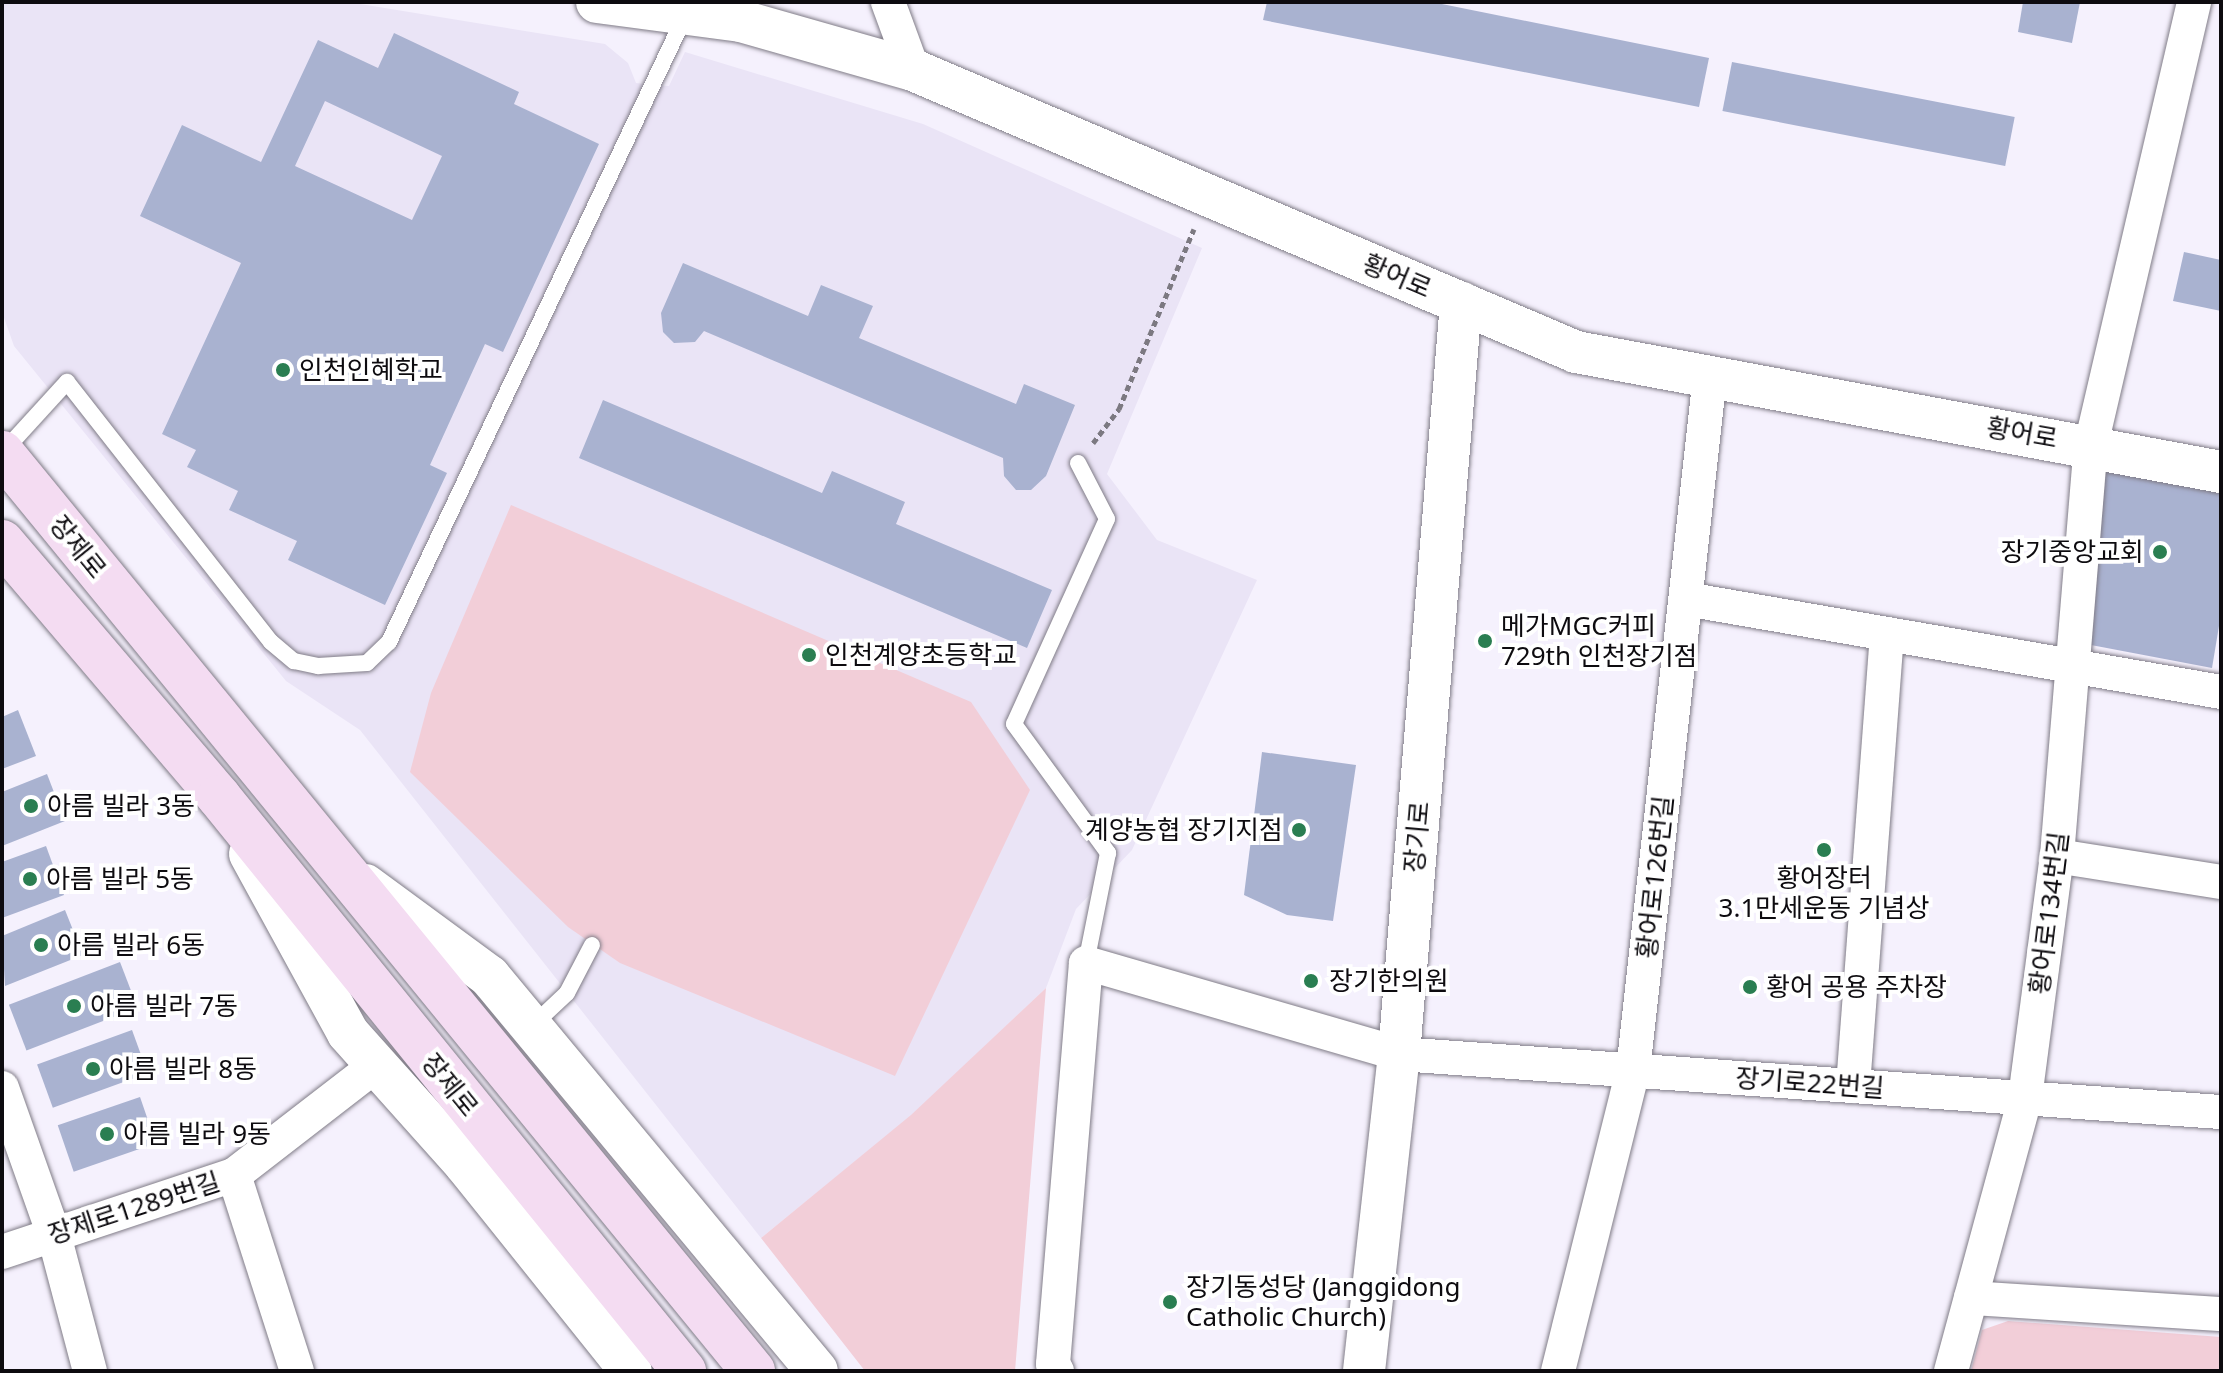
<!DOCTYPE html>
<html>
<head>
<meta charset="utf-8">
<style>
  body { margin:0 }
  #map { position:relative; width:2223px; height:1373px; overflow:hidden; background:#f5f1fd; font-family:"Noto Sans","Noto Sans KR",sans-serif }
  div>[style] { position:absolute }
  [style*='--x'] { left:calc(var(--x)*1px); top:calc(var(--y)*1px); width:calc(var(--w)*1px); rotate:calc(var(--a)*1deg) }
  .built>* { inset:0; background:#eae4f6 }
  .green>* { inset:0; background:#f2ced8 }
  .building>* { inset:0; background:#a9b2d0; transform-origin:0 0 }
  .path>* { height:5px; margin-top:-2.5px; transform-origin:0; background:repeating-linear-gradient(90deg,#7c7981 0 6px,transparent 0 10px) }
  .roads { filter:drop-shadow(0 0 2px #807c87) drop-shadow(0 0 2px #807c87) }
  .service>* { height:16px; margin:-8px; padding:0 8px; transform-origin:8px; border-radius:8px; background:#fff }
  .minor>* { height:34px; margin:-17px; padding:0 17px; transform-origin:17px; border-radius:17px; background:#fff }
  .tertiary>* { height:42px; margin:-21px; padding:0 21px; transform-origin:21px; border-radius:21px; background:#fff }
  .secondary>* { height:44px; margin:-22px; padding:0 22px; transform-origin:22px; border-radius:22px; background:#f4dcf2 }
  .dots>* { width:22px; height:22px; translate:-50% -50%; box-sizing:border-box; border:4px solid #fff; border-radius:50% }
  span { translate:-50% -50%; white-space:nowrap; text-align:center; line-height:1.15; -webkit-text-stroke:8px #fff; paint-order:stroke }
  .street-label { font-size:26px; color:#0d0b0f }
  .poi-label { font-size:26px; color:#0d0b0f }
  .left { translate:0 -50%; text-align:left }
  .right { translate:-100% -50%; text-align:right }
  .frame { position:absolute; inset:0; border:4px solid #0d0b0f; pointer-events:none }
</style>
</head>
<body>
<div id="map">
  <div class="built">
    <i style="clip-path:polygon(2px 2px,348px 2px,605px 44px,628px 63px,636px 83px,653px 85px,669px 86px,685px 52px,923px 124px,1202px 248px,1107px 474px,1157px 540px,1257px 580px,1132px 850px,1076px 909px,1046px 988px,912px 1115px,761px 1238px,360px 730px,286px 681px,14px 346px,2px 312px)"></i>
  </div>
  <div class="green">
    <i style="clip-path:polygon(511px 505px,971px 702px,1030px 790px,895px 1076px,620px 963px,568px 927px,410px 772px,431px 693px)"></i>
    <i style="clip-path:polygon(1046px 988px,1015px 1371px,865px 1371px,761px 1238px,911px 1115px)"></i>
    <i style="clip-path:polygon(2008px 1321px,2221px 1337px,2221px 1371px,1971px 1371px,1982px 1330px)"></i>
  </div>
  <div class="building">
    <i style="clip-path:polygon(1267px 2px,1432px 2px,1709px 58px,1699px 107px,1263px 20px)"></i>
    <i style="clip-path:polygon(2023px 2px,2080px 2px,2072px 43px,2018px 32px)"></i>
    <i style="clip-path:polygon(evenodd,394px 33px,519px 92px,514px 104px,599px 144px,503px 352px,485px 344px,430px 465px,447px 473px,385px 605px,288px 560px,297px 541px,229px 510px,238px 491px,187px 467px,196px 450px,162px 434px,241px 263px,140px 216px,182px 125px,261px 162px,318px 40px,378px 68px,394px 33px,325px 101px,442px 156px,412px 220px,295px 166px,325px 101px)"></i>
    <i style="left:1732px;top:62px;width:288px;height:50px;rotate:11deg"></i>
    <i style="clip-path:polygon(2184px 252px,2221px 260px,2221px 311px,2173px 301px)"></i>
    <i style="clip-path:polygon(683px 263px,808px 316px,821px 285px,873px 306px,859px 338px,1016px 404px,1024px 384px,1075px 405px,1046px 476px,1031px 490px,1016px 490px,1004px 476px,1003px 458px,704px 331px,695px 342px,674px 343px,663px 332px,661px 313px)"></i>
    <i style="clip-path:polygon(603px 400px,822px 493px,832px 471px,905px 502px,896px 524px,1052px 590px,1027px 648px,579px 458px)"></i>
    <i style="clip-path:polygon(2106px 466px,2221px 490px,2221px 614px,2212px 668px,2091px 645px)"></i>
    <i style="clip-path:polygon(18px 710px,36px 756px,2px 769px,2px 717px)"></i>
    <i style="clip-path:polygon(1262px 752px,1356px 765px,1333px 921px,1287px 915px,1244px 895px)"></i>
    <i style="clip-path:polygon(47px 774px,65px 821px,2px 846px,2px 792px)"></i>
    <i style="clip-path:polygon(46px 846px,64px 895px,2px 918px,2px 862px)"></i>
    <i style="clip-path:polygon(65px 910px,83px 955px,5px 986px,2px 936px)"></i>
    <i style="left:120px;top:962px;width:49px;height:119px;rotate:69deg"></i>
    <i style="left:132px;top:1030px;width:46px;height:101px;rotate:70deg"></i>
    <i style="left:140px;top:1097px;width:49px;height:87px;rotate:71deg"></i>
  </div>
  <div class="path">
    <i style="--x:1093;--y:443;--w:43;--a:-52.6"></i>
    <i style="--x:1119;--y:409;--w:195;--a:-67.4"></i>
  </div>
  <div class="roads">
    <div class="service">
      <i style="--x:3;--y:452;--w:95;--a:-47.6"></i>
      <i style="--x:67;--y:382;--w:330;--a:51.9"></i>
      <i style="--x:271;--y:642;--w:30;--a:40"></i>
      <i style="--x:294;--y:661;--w:25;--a:12"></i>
      <i style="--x:318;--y:666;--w:49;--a:-3.5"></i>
      <i style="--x:367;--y:663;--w:30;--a:-44"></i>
      <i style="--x:389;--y:642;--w:692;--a:-64.69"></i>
      <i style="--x:1078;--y:463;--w:63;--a:62.6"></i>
      <i style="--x:1107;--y:519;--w:225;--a:114.4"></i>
      <i style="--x:1014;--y:724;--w:160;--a:53.9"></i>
      <i style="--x:1108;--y:853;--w:112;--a:101.3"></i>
      <i style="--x:532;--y:1026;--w:48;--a:-43.3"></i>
      <i style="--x:567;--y:993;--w:54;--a:-62.5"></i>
    </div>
    <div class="minor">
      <i style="--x:888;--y:2;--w:72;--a:69.8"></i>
      <i style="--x:1686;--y:599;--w:543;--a:9.86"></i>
      <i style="--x:2057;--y:856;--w:166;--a:9"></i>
      <i style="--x:1853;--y:1086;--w:453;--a:-85.7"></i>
      <i style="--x:2;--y:1088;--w:156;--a:70.5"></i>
      <i style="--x:54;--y:1235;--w:141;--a:75.2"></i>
      <i style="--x:234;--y:1175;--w:206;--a:72.2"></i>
      <i style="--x:2;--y:1252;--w:244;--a:-18.4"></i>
      <i style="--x:234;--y:1175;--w:178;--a:-37.7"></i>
      <i style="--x:1971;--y:1298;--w:251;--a:3.7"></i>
      <i style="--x:1057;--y:1371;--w:8;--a:-120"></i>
      <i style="--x:1053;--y:1364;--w:402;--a:-85.3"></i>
      <i style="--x:1086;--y:963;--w:326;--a:16.2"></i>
      <i style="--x:1399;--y:1054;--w:824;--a:4.04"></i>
      <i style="--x:1558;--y:1371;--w:309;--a:-76"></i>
      <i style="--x:1633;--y:1071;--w:699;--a:-83.68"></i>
      <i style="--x:1951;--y:1371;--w:283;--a:-74.8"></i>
      <i style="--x:2025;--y:1098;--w:244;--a:-82.5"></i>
      <i style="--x:2057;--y:856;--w:412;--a:-85.3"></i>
      <i style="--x:2091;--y:445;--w:455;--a:-76.9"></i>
    </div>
    <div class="tertiary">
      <i style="--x:597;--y:2;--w:145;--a:7.5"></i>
      <i style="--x:741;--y:21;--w:179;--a:15.9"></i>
      <i style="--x:913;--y:70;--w:720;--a:23.04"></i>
      <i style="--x:1576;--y:352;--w:656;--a:10.54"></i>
      <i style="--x:250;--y:854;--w:204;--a:61.3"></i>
      <i style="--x:348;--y:1033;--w:176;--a:48.2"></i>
      <i style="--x:465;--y:1164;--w:265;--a:51.3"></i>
      <i style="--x:365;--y:885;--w:154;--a:36.3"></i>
      <i style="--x:489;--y:976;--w:513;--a:50.29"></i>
      <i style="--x:1364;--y:1371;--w:319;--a:-83.7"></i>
      <i style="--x:1399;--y:1054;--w:754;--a:-85.28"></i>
    </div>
    <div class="secondary">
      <i style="--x:2;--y:453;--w:1186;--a:50.71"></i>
      <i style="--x:2;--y:542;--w:335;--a:49.6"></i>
      <i style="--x:219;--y:797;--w:739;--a:50.99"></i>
    </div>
  </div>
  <div class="dots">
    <i style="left:283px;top:370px;background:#2a7e51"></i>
    <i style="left:2160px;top:552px;background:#2a7e51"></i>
    <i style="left:1485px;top:641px;background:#2a7e51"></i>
    <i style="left:809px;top:655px;background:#2a7e51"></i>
    <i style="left:31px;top:806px;background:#2a7e51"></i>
    <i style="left:1299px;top:830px;background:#2a7e51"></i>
    <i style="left:1824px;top:850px;background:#2a7e51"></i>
    <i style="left:30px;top:879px;background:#2a7e51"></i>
    <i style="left:41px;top:945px;background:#2a7e51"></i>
    <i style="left:1311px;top:981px;background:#2a7e51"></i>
    <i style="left:1750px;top:987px;background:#2a7e51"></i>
    <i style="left:74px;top:1006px;background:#2a7e51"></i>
    <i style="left:93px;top:1069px;background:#2a7e51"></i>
    <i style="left:107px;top:1134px;background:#2a7e51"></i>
    <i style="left:1170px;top:1302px;background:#2a7e51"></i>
  </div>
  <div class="street-label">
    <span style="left:1397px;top:276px;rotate:23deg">황어로</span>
    <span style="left:2022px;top:433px;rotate:10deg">황어로</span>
    <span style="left:78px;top:547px;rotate:51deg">장제로</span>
    <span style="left:1417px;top:837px;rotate:-85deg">장기로</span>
    <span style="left:1655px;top:877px;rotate:-84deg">황어로126번길</span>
    <span style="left:2049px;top:913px;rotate:-83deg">황어로134번길</span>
    <span style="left:1810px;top:1083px;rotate:4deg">장기로22번길</span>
    <span style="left:450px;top:1085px;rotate:51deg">장제로</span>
    <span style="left:134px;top:1208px;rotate:-18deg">장제로1289번길</span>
  </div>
  <div class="poi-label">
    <span class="left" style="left:299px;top:370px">인천인혜학교</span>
    <span class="right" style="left:2144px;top:552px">장기중앙교회</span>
    <span class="left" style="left:1501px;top:641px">메가MGC커피<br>729th 인천장기점</span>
    <span class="left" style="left:825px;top:655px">인천계양초등학교</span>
    <span class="left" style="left:47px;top:806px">아름 빌라 3동</span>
    <span class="right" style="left:1283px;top:830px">계양농협 장기지점</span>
    <span style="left:1824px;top:893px">황어장터<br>3.1만세운동 기념상</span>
    <span class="left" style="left:46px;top:879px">아름 빌라 5동</span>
    <span class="left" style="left:57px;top:945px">아름 빌라 6동</span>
    <span class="left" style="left:1329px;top:981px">장기한의원</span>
    <span class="left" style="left:1766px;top:987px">황어 공용 주차장</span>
    <span class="left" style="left:90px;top:1006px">아름 빌라 7동</span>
    <span class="left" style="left:109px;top:1069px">아름 빌라 8동</span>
    <span class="left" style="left:123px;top:1134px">아름 빌라 9동</span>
    <span class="left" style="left:1186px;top:1302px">장기동성당 (Janggidong<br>Catholic Church)</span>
  </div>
  <div class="frame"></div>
</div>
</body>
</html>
